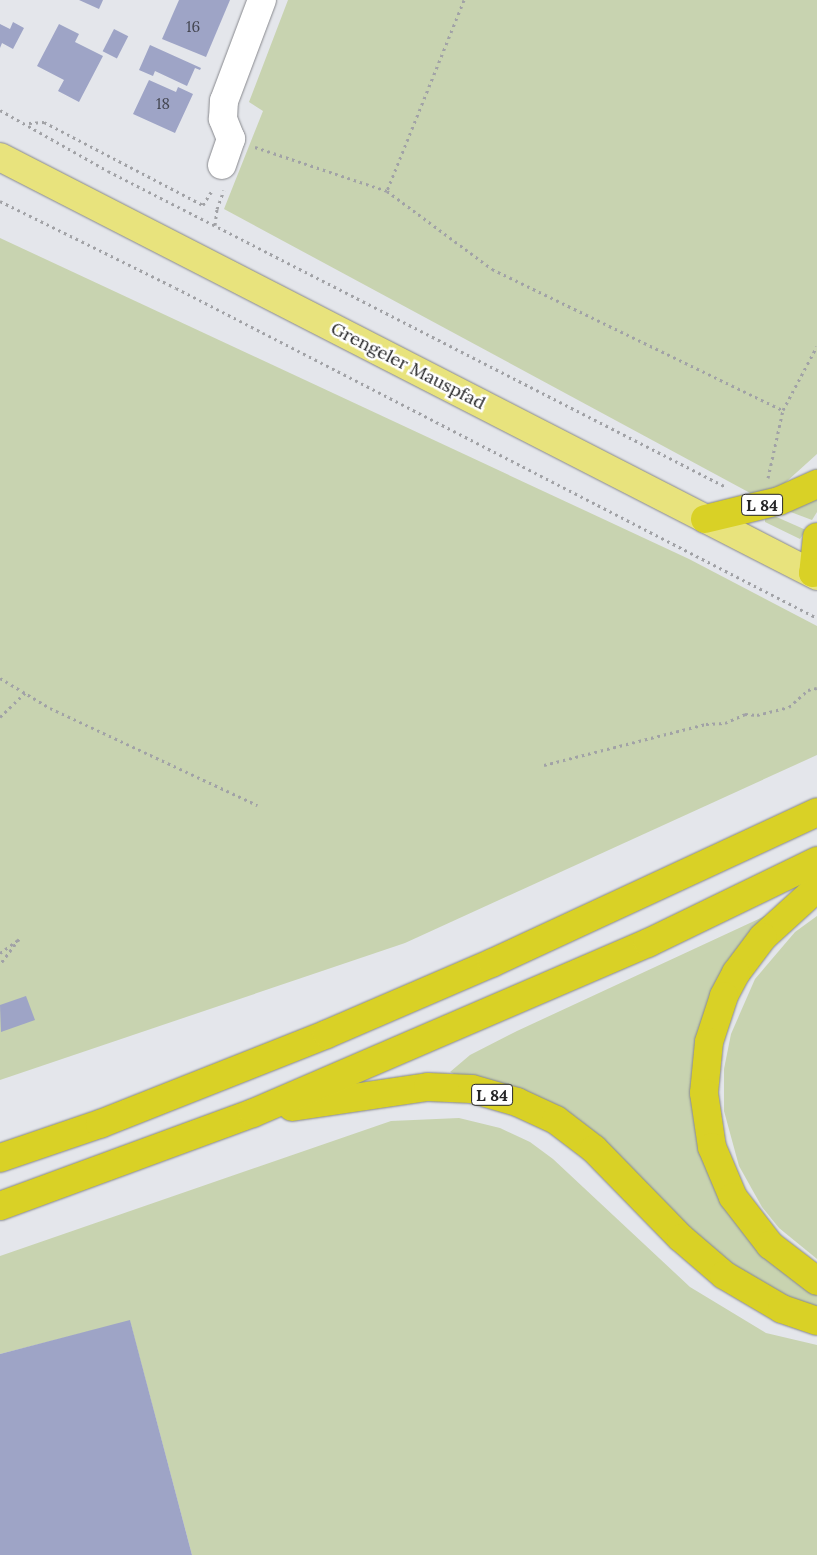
<!DOCTYPE html>
<html>
<head>
<meta charset="utf-8">
<style>
  body { margin:0 }
  #map { position:relative; width:817px; height:1555px; overflow:hidden; background:#e4e6eb; font-family:Lora,serif }
  div>[style] { position:absolute }
  [style*='--x'] { left:calc(var(--x)*1px); top:calc(var(--y)*1px); width:calc(var(--w)*1px); rotate:calc(var(--a)*1deg) }
  .green>* { inset:0; background:#c8d3b0 }
  .building>* { inset:0; background:#9ea4c6; transform-origin:0 0 }
  .path>* { height:3px; margin-top:-1.5px; transform-origin:0; background:repeating-linear-gradient(90deg,#a1a2a6 0 2.5px,transparent 0 6.5px) }
  .roads { filter:drop-shadow(0 0 1px #87888d) drop-shadow(0 0 1px #87888d) }
  .minor>* { height:28px; margin:-14px; padding:0 14px; transform-origin:14px; border-radius:14px; background:#fff }
  .major>* { height:28px; margin:-14px; padding:0 14px; transform-origin:14px; border-radius:14px; background:#e8e37d }
  .highway>* { height:28px; margin:-14px; padding:0 14px; transform-origin:14px; border-radius:14px; background:#d9d126 }
  span { translate:-50% -50%; white-space:nowrap; text-align:center; line-height:1.15; -webkit-text-stroke:5px #fff; paint-order:stroke }
  .number-label { font-size:15px; color:#42444e }
  .number-label span { -webkit-text-stroke-width:0 }
  .shield-label span { padding:1px 4px; background:#fff; border:1px solid; border-radius:4px; -webkit-text-stroke-width:0 }
  .shield-label { font-size:16px; color:#242426; font-weight:700 }
  .street-label { font-size:18px; color:#242426 }
</style>
</head>
<body>
<div id="map">
  <div class="green">
    <i style="clip-path:polygon(288px 0,817px 0,817px 454px,765px 501px,224px 209px,263px 111px,249px 102px)"></i>
    <i style="clip-path:polygon(0 238px,689px 559px,817px 626px,817px 755px,405px 943px,0 1080px)"></i>
    <i style="clip-path:polygon(817px 498px,817px 512px,812px 520px,788px 511px)"></i>
    <i style="clip-path:polygon(772px 515px,806px 530px,800px 539px,765px 522px,765px 517px)"></i>
    <i style="clip-path:polygon(767px 915px,739px 952px,700px 1143px,817px 1291px,817px 1312px,789px 1303px,713px 1255px,612px 1152px,450px 1072px,470px 1055px,517px 1031px)"></i>
    <i style="clip-path:polygon(817px 916px,817px 1259px,779px 1228px,762px 1207px,739px 1166px,724px 1111px,724px 1069px,731px 1034px,755px 979px,795px 932px)"></i>
    <i style="clip-path:polygon(459px 1118px,500px 1128px,530px 1142px,553px 1159px,690px 1287px,766px 1333px,817px 1345px,817px 1555px,192px 1555px,130px 1321px,0 1354px,0 1256px,391px 1121px)"></i>
  </div>
  <div class="building">
    <i style="clip-path:polygon(79px 0,103px 0,99px 9px)"></i>
    <i style="clip-path:polygon(179px 0,230px 0,206px 57px,162px 39px)"></i>
    <i style="clip-path:polygon(13px 22px,24px 28px,13px 49px,2px 43px,0 48px,0 24px,10px 29px)"></i>
    <i style="clip-path:polygon(59px 24px,79px 34px,75px 42px,103px 56px,79px 102px,58px 91px,64px 80px,37px 66px)"></i>
    <i style="left:114px;top:29px;width:16px;height:25px;rotate:27deg"></i>
    <i style="clip-path:polygon(150px 45px,201px 68px,200px 70px,195px 68px,187px 86px,155px 71px,153px 76px,139px 70px)"></i>
    <i style="clip-path:polygon(149px 80px,176px 92px,178px 87px,193px 94px,175px 133px,133px 114px)"></i>
    <i style="clip-path:polygon(26px 996px,35px 1020px,1px 1032px,0 1005px)"></i>
    <i style="clip-path:polygon(130px 1320px,192px 1555px,0 1555px,0 1354px)"></i>
  </div>
  <div class="path">
    <i style="--x:464;--y:0;--w:206;--a:112"></i>
    <i style="--x:387;--y:191;--w:131;--a:36.6"></i>
    <i style="--x:492;--y:269;--w:323;--a:25.9"></i>
    <i style="--x:0;--y:110;--w:124;--a:29.5"></i>
    <i style="--x:108;--y:171;--w:694;--a:27.08"></i>
    <i style="--x:29;--y:123;--w:15;--a:-4"></i>
    <i style="--x:44;--y:122;--w:179;--a:27.6"></i>
    <i style="--x:203;--y:205;--w:19;--a:-58"></i>
    <i style="--x:255;--y:147;--w:139;--a:18.4"></i>
    <i style="--x:0;--y:201;--w:196;--a:26.3"></i>
    <i style="--x:176;--y:288;--w:721;--a:27.24"></i>
    <i style="--x:215;--y:225;--w:16;--a:-83"></i>
    <i style="--x:217;--y:209;--w:20;--a:-70"></i>
    <i style="--x:768;--y:478;--w:70;--a:-77.6"></i>
    <i style="--x:783;--y:410;--w:72;--a:-62"></i>
    <i style="--x:0;--y:678;--w:58;--a:31"></i>
    <i style="--x:50;--y:708;--w:229;--a:25.1"></i>
    <i style="--x:0;--y:717;--w:35;--a:-44"></i>
    <i style="--x:544;--y:765;--w:167;--a:-14.2"></i>
    <i style="--x:706;--y:724;--w:19;--a:-3"></i>
    <i style="--x:725;--y:723;--w:22;--a:-24"></i>
    <i style="--x:745;--y:714;--w:12;--a:5"></i>
    <i style="--x:757;--y:715;--w:33;--a:-14"></i>
    <i style="--x:789;--y:707;--w:25;--a:-42"></i>
    <i style="--x:808;--y:690;--w:9;--a:-13"></i>
    <i style="--x:0;--y:953;--w:24;--a:-36"></i>
    <i style="--x:19;--y:939;--w:31;--a:127"></i>
  </div>
  <div class="roads">
    <div class="minor">
      <i style="--x:222;--y:165;--w:28;--a:-71"></i>
      <i style="--x:231;--y:139;--w:22;--a:-112"></i>
      <i style="--x:223;--y:119;--w:18;--a:-87"></i>
      <i style="--x:224;--y:101;--w:108;--a:-69.4"></i>
    </div>
    <div class="major">
      <i style="--x:0;--y:157;--w:918;--a:27.15"></i>
    </div>
    <div class="highway">
      <i style="--x:705;--y:519;--w:76;--a:-13.7"></i>
      <i style="--x:779;--y:501;--w:42;--a:-24.1"></i>
      <i style="--x:817;--y:537;--w:36;--a:96"></i>
      <i style="--x:813;--y:573;--w:4;--a:-14"></i>
      <i style="--x:817;--y:888;--w:73;--a:137.8"></i>
      <i style="--x:763;--y:937;--w:45;--a:126.9"></i>
      <i style="--x:736;--y:973;--w:26;--a:118"></i>
      <i style="--x:724;--y:996;--w:48;--a:108.1"></i>
      <i style="--x:709;--y:1042;--w:51;--a:95.6"></i>
      <i style="--x:704;--y:1093;--w:55;--a:81.6"></i>
      <i style="--x:712;--y:1147;--w:54;--a:67.2"></i>
      <i style="--x:733;--y:1197;--w:61;--a:52.4"></i>
      <i style="--x:770;--y:1245;--w:59;--a:37.5"></i>
      <i style="--x:292;--y:1107;--w:137;--a:-8.4"></i>
      <i style="--x:428;--y:1087;--w:44;--a:2.6"></i>
      <i style="--x:472;--y:1089;--w:47;--a:16.1"></i>
      <i style="--x:517;--y:1102;--w:43;--a:24.8"></i>
      <i style="--x:556;--y:1120;--w:48;--a:37.3"></i>
      <i style="--x:594;--y:1149;--w:124;--a:45.7"></i>
      <i style="--x:681;--y:1238;--w:57;--a:40.7"></i>
      <i style="--x:724;--y:1275;--w:67;--a:30.4"></i>
      <i style="--x:782;--y:1309;--w:37;--a:19"></i>
      <i style="--x:0;--y:1158;--w:106;--a:-18.8"></i>
      <i style="--x:100;--y:1124;--w:244;--a:-21.6"></i>
      <i style="--x:327;--y:1034;--w:180;--a:-23.3"></i>
      <i style="--x:492;--y:963;--w:358;--a:-24.9"></i>
      <i style="--x:0;--y:1206;--w:270;--a:-20.2"></i>
      <i style="--x:253;--y:1113;--w:430;--a:-23.3"></i>
      <i style="--x:648;--y:943;--w:188;--a:-25.9"></i>
    </div>
  </div>
  <div class="number-label">
    <span style="left:193px;top:27px">16</span>
    <span style="left:163px;top:104px">18</span>
  </div>
  <div class="shield-label">
    <span style="left:762px;top:505px">L 84</span>
    <span style="left:492px;top:1095px">L 84</span>
  </div>
  <div class="street-label">
    <span style="left:408px;top:366px;rotate:27deg">Grengeler Mauspfad</span>
  </div>
</div>
</body>
</html>
